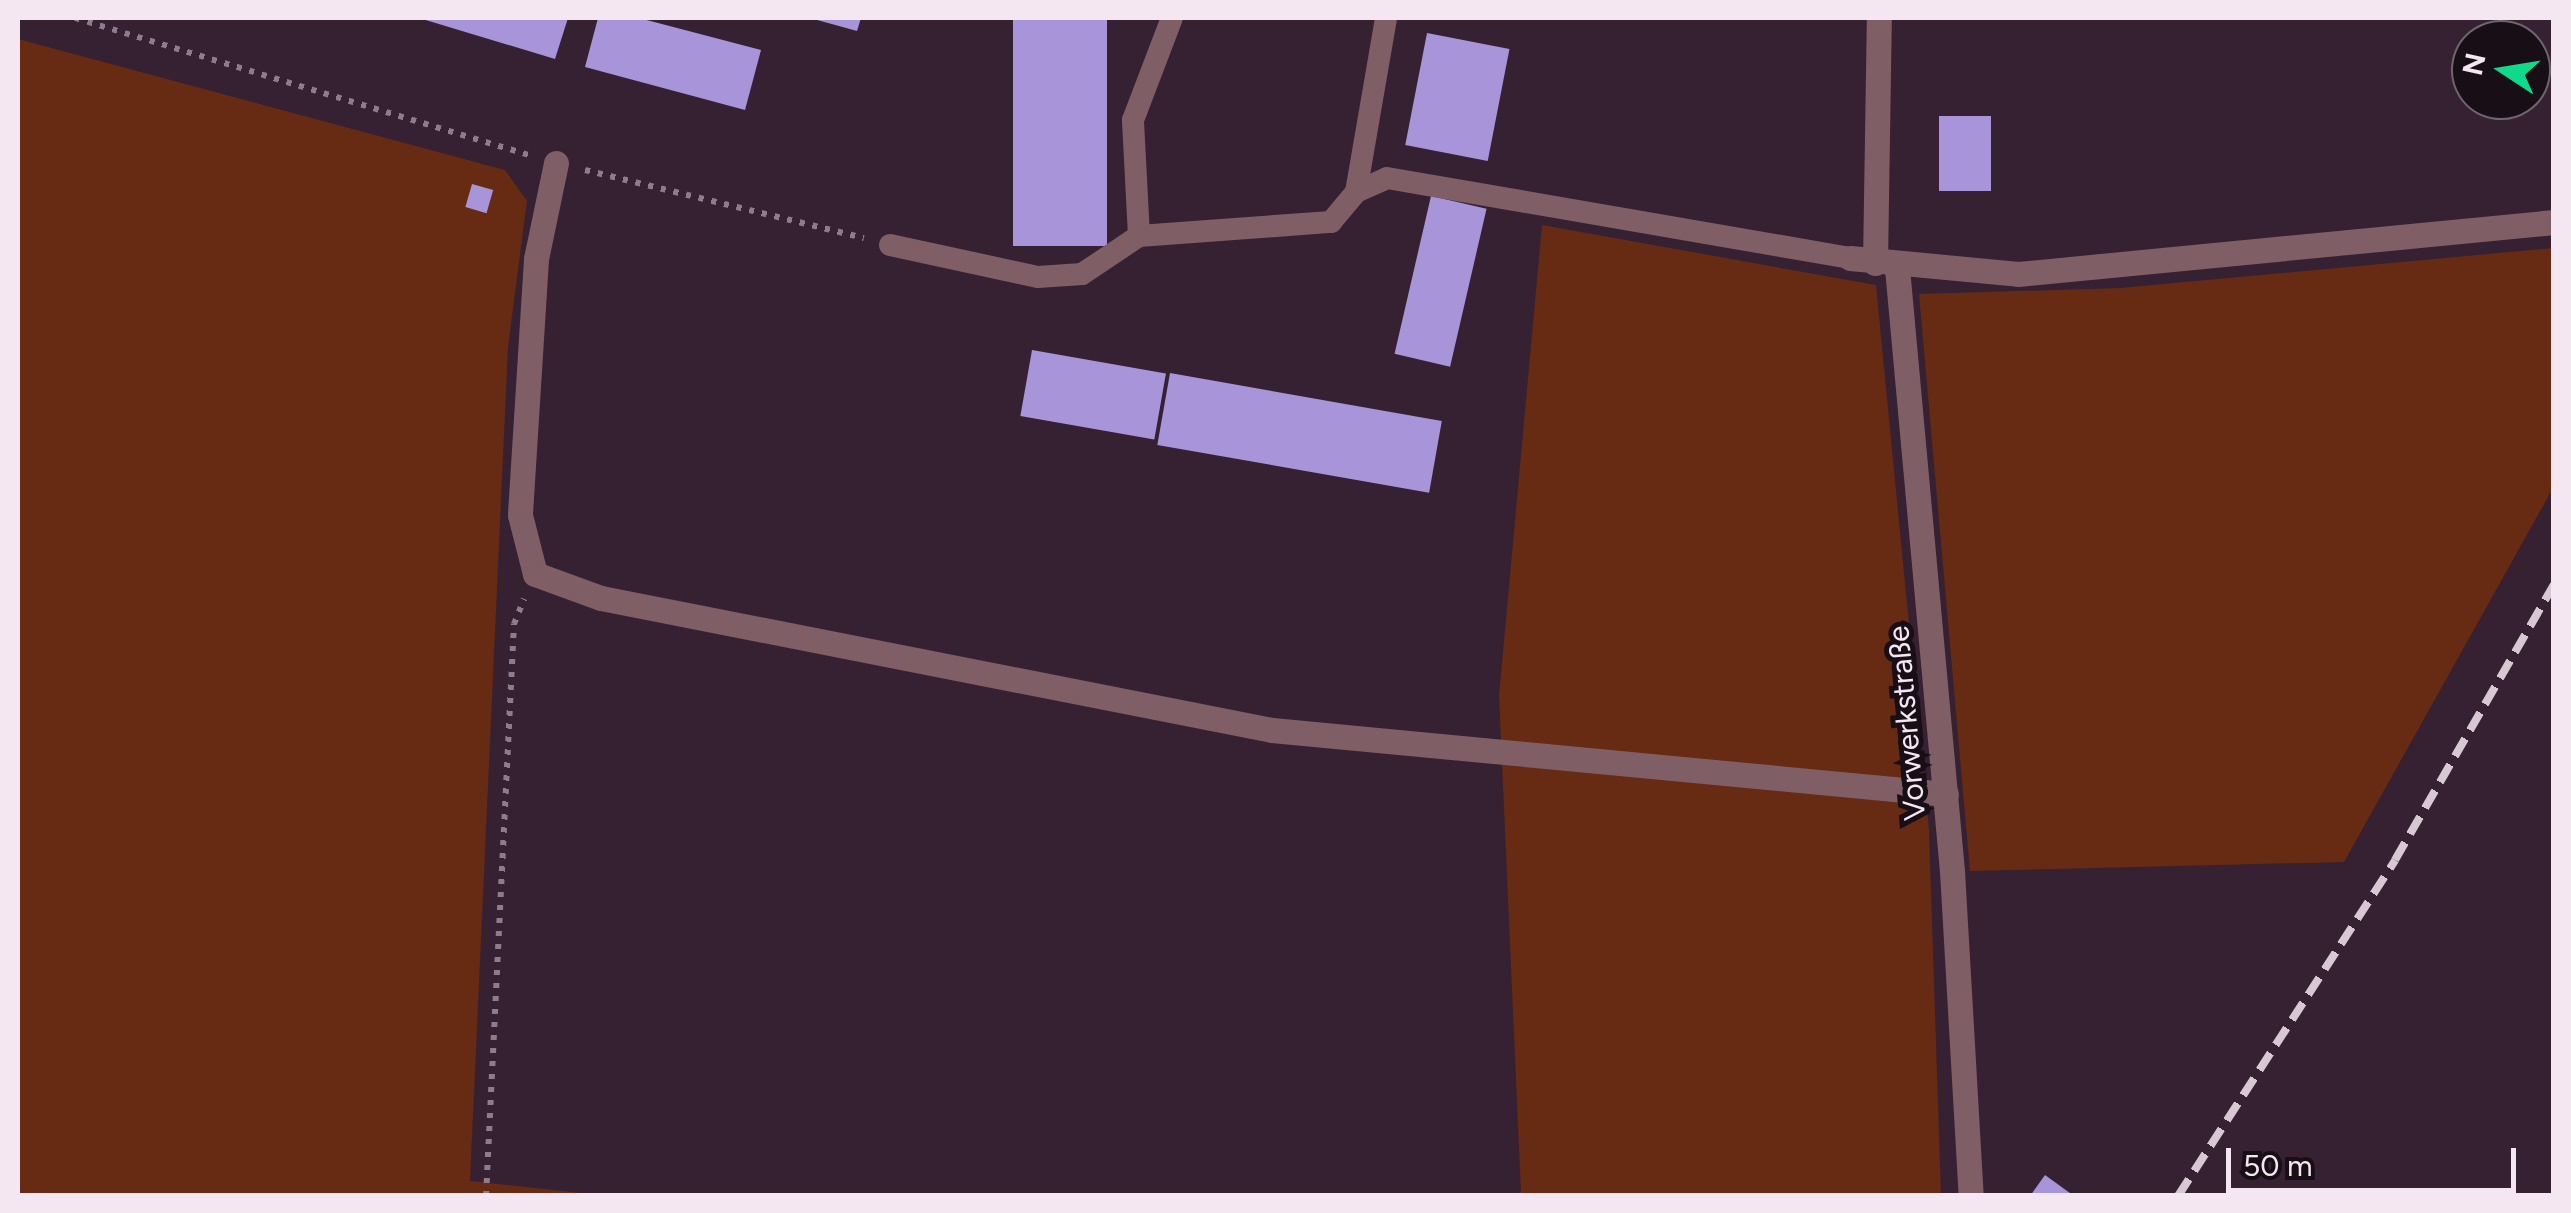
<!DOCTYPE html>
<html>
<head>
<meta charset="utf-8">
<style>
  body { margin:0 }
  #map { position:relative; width:2571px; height:1213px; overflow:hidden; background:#352132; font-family:Figtree,sans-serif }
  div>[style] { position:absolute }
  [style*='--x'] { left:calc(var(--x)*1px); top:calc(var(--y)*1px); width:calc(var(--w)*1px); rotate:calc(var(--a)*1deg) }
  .green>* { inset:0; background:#672a13 }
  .building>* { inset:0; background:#a895d9; transform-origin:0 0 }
  .path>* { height:6px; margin-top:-3px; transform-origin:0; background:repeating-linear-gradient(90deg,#8d7c8a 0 5px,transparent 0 13px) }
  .service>* { height:22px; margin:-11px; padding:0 11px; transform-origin:11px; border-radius:11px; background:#805e65 }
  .minor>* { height:25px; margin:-12.5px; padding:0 12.5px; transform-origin:12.5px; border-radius:12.5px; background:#805e65 }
  .rail>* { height:8px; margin-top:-4px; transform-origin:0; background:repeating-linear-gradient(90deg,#d7c8d4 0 20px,transparent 0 30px) }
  span { translate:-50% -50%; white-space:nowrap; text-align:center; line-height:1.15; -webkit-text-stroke:10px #170e16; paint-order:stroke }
  .street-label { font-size:30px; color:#f4e7f2 }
  .frame { position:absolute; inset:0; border:20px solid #f4e7f2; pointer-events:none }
  .north { position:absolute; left:2451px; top:20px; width:100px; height:100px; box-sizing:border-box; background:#170e16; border:2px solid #6f656e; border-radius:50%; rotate:282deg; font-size:28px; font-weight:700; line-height:40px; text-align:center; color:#f4e7f2 }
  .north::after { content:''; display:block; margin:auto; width:35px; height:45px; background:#0fd98a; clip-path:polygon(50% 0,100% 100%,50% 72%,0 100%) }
  .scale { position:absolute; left:2226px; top:1148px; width:290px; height:45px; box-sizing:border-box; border:5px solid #f4e7f2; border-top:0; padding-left:12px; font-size:30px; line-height:35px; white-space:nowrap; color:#f4e7f2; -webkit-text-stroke:8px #170e16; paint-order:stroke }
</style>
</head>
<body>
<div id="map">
  <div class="green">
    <i style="clip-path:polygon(18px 39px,505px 170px,527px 201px,508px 347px,470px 1181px,599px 1195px,18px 1196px)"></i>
    <i style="clip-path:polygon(1542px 225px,1876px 285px,1929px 830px,1941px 1195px,1509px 1196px,1521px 1192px,1499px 696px)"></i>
    <i style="clip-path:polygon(2553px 248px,2553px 488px,2344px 862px,1970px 871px,1919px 294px,2120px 288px)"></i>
  </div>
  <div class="building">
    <i style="clip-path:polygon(419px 18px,568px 18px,555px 59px)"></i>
    <i style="clip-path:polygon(598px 18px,639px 18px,761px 50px,745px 110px,585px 67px)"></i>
    <i style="clip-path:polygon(810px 18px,861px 18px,857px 31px)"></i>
    <i style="left:1013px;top:18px;width:94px;height:228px"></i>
    <i style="left:1427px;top:33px;width:84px;height:114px;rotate:11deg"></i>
    <i style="left:1939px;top:116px;width:52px;height:75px"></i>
    <i style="left:472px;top:184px;width:22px;height:24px;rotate:16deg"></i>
    <i style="left:1431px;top:196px;width:57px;height:162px;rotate:13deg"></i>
    <i style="left:1032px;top:350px;width:136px;height:67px;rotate:10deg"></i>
    <i style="left:1170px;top:373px;width:276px;height:73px;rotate:10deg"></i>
    <i style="clip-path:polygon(2045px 1175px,2074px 1196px,2030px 1196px)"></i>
  </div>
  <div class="path">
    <i style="--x:75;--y:18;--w:474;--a:16.8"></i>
    <i style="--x:585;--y:170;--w:287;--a:13.7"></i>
    <i style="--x:486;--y:1196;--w:573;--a:-87.2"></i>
    <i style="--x:514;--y:624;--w:27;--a:-68"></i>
  </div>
  <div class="service">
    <i style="--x:1356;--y:192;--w:177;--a:-80.2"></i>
    <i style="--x:1139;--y:236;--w:116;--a:-93"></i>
    <i style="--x:1133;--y:120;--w:109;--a:-69.1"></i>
    <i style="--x:890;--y:245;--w:151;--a:12.2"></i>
    <i style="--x:1038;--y:277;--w:44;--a:-3.9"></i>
    <i style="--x:1082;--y:274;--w:69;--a:-33.7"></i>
    <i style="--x:1139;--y:236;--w:193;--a:-4.2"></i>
    <i style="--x:1331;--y:222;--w:39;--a:-50"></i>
    <i style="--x:1356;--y:192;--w:34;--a:-24"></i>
    <i style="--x:1387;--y:178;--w:470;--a:9.8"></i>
  </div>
  <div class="minor">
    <i style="--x:556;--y:163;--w:98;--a:101.8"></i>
    <i style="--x:536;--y:259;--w:256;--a:93.6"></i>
    <i style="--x:520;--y:515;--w:61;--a:75.7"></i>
    <i style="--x:535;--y:574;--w:70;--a:20"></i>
    <i style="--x:601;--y:598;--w:684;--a:11.13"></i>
    <i style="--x:1272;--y:730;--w:677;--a:5.42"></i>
    <i style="--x:1850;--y:258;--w:169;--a:5.4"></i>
    <i style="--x:2018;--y:274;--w:539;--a:-5.54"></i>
    <i style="--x:1875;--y:263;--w:245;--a:-89.1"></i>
    <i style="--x:1897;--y:268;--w:606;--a:84.79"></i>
    <i style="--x:1952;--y:871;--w:326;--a:86.7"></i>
  </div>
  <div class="rail">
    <i style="--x:2178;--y:1196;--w:400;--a:-57.1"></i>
    <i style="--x:2395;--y:860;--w:318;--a:-60"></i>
  </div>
  <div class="street-label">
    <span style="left:1907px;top:723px;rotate:-95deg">Vorwerkstraße</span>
  </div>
  <div class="frame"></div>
  <div class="north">N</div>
  <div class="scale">50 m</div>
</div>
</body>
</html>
